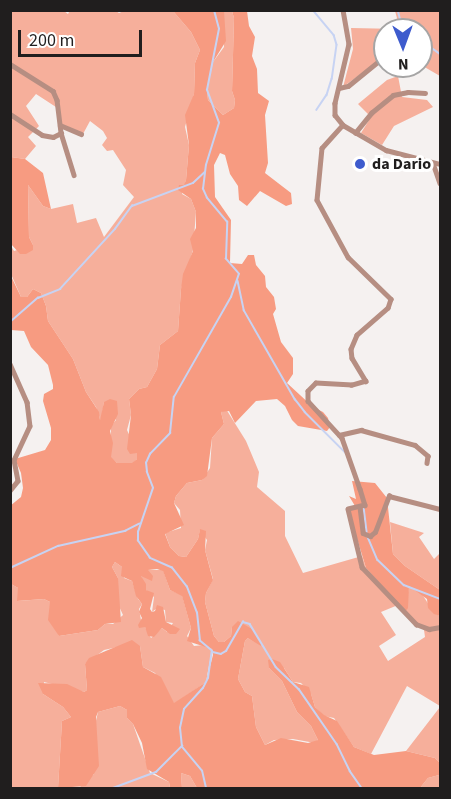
<!DOCTYPE html>
<html>
<head>
<meta charset="utf-8">
<style>
  body { margin:0 }
  #map { position:relative; width:451px; height:799px; overflow:hidden; background:#f5f1f0; font-family:"Source Sans 3",sans-serif }
  div>[style] { position:absolute }
  [style*='--x'] { left:calc(var(--x)*1px); top:calc(var(--y)*1px); width:calc(var(--w)*1px); rotate:calc(var(--a)*1deg) }
  .green>* { inset:0; background:#f6af9b }
  .forest>* { inset:0; background:#f79b81 }
  .stream>* { height:1.5px; margin:-0.75px; padding:0 0.75px; transform-origin:0.75px; border-radius:0.75px; background:#c7d3f3 }
  .minor>* { height:4.5px; margin:-2.25px; padding:0 2.25px; transform-origin:2.25px; border-radius:2.25px; background:#b68e82 }
  .dots>* { width:16px; height:16px; translate:-50% -50%; box-sizing:border-box; border:3px solid #fff; border-radius:50% }
  span { translate:-50% -50%; white-space:nowrap; text-align:center; line-height:1.15; -webkit-text-stroke:6px #fff; paint-order:stroke }
  .poi-label { font-size:16px; color:#201e1e; font-weight:700 }
  .left { translate:0 -50%; text-align:left }
  .frame { position:absolute; inset:0; border:12px solid #201e1e; pointer-events:none }
  .north { position:absolute; left:373px; top:18px; width:60px; height:60px; box-sizing:border-box; background:#fff; border:2px solid #a6a5a5; border-radius:50%; rotate:179deg; font-size:16px; font-weight:700; line-height:24px; text-align:center; color:#201e1e }
  .north::after { content:''; display:block; margin:auto; width:21px; height:27px; background:#3e5bcd; clip-path:polygon(50% 0,100% 100%,50% 72%,0 100%) }
  .scale { position:absolute; left:18px; top:30px; width:124px; height:27px; box-sizing:border-box; border:3px solid #201e1e; border-top:0; padding-left:8px; font-size:18px; line-height:21px; white-space:nowrap; color:#201e1e; -webkit-text-stroke:4px #fff; paint-order:stroke }
</style>
</head>
<body>
<div id="map">
  <div class="green">
    <i style="clip-path:polygon(70px 10px,116px 11px,119px 13px,124px 11px,173px 11px,191px 32px,200px 50px,195px 63px,194px 94px,185px 127px,189px 145px,186px 180px,182px 194px,191px 199px,196px 212px,193px 250px,181px 289px,178px 331px,160px 345px,157px 369px,147px 387px,139px 389px,129px 399px,131px 415px,127px 430px,137px 452px,137px 459px,132px 464px,117px 463px,111px 458px,111px 426px,116px 420px,104px 402px,101px 421px,96px 407px,86px 392px,73px 359px,48px 321px,46px 306px,41px 293px,33px 289px,27px 297px,21px 297px,11px 274px,10px 244px,14px 251px,33px 245px,29px 237px,28px 185px,43px 206px,51px 209px,73px 204px,77px 223px,96px 218px,104px 237px,134px 197px,123px 185px,126px 170px,113px 150px,107px 151px,102px 145px,107px 138px,103px 131px,90px 121px,83px 134px,62px 125px,59px 109px,36px 94px,26px 106px,39px 126px,28px 137px,36px 146px,25px 159px,11px 157px,11px 11px,64px 11px,68px 14px)"></i>
    <i style="clip-path:polygon(223px 11px,232px 11px,234px 18px,232px 91px,235px 100px,234px 108px,223px 115px,208px 100px,207px 90px,213px 62px,224px 47px)"></i>
    <i style="clip-path:polygon(395px 11px,440px 11px,440px 76px,421px 65px,421px 30px,385px 30px,385px 56px,343px 87px,353px 49px,351px 28px,400px 29px)"></i>
    <i style="clip-path:polygon(398px 76px,402px 97px,427px 100px,433px 107px,394px 126px,382px 145px,361px 133px,371px 117px,358px 104px,387px 80px)"></i>
    <i style="clip-path:polygon(226px 409px,246px 441px,259px 472px,257px 487px,285px 511px,285px 536px,303px 573px,362px 556px,366px 568px,398px 605px,381px 612px,396px 635px,379px 646px,388px 661px,425px 637px,424px 630px,405px 612px,409px 586px,422px 594px,434px 613px,440px 616px,440px 706px,407px 686px,371px 754px,354px 747px,334px 718px,324px 716px,315px 707px,311px 694px,301px 683px,293px 682px,284px 668px,269px 668px,282px 681px,297px 712px,311px 726px,318px 740px,315px 743px,293px 739px,274px 740px,265px 745px,256px 727px,252px 696px,245px 692px,238px 679px,245px 641px,248px 638px,260px 646px,232px 627px,231px 636px,224px 642px,219px 642px,214px 636px,205px 602px,206px 593px,213px 579px,205px 550px,207px 540px,200px 530px,198px 539px,186px 557px,179px 556px,170px 547px,165px 533px,181px 528px,180px 510px,174px 503px,176px 496px,187px 483px,202px 480px,210px 468px,212px 438px,224px 424px,221px 412px)"></i>
    <i style="clip-path:polygon(390px 522px,424px 533px,419px 537px,434px 559px,440px 553px,440px 590px,405px 566px,393px 554px)"></i>
    <i style="clip-path:polygon(115px 562px,122px 567px,124px 578px,132px 581px,138px 599px,142px 604px,139px 609px,141px 620px,151px 638px,162px 628px,167px 632px,173px 623px,166px 622px,165px 610px,157px 608px,152px 612px,154px 597px,146px 590px,141px 576px,150px 575px,147px 570px,163px 570px,170px 590px,182px 595px,191px 628px,187px 636px,194px 646px,204px 645px,212px 649px,206px 682px,174px 704px,155px 673px,143px 667px,140px 646px,122px 646px,104px 650px,85px 664px,87px 690px,84px 692px,44px 682px,43px 694px,63px 707px,71px 717px,62px 721px,58px 788px,11px 788px,11px 584px,18px 588px,18px 601px,44px 599px,50px 602px,59px 636px,98px 630px,105px 624px,113px 624px,123px 615px,118px 604px,118px 578px,112px 567px)"></i>
    <i style="clip-path:polygon(120px 706px,127px 710px,127px 718px,133px 724px,150px 773px,169px 782px,170px 788px,79px 788px,94px 774px,95px 725px,98px 712px)"></i>
    <i style="clip-path:polygon(440px 707px,440px 763px,435px 758px,406px 751px)"></i>
    <i style="clip-path:polygon(440px 768px,440px 788px,420px 788px,428px 778px,439px 775px)"></i>
    <i style="clip-path:polygon(181px 773px,190px 776px,197px 788px,182px 788px)"></i>
  </div>
  <div class="forest">
    <i style="clip-path:polygon(173px 11px,224px 11px,226px 41px,213px 62px,207px 90px,208px 100px,223px 115px,234px 108px,235px 100px,232px 91px,234px 18px,232px 11px,247px 11px,249px 26px,255px 37px,252px 56px,257px 69px,258px 93px,269px 101px,265px 115px,268px 163px,265px 173px,291px 193px,292px 204px,286px 206px,260px 191px,247px 206px,239px 200px,238px 186px,230px 174px,225px 155px,220px 153px,214px 165px,215px 197px,231px 220px,230px 263px,242px 264px,248px 255px,254px 255px,256px 265px,265px 276px,266px 287px,274px 297px,276px 309px,273px 314px,281px 342px,293px 358px,293px 374px,287px 383px,313px 407px,323px 412px,328px 418px,330px 427px,327px 431px,298px 426px,292px 420px,285px 406px,277px 399px,256px 401px,235px 423px,229px 411px,221px 412px,224px 424px,212px 438px,207px 476px,202px 480px,187px 483px,176px 496px,174px 503px,184px 525px,165px 534px,170px 547px,179px 556px,186px 557px,198px 539px,200px 529px,206px 531px,205px 550px,213px 580px,206px 593px,205px 602px,214px 636px,219px 642px,224px 642px,231px 636px,232px 627px,238px 621px,252px 629px,261px 642px,261px 646px,248px 638px,245px 641px,238px 679px,245px 692px,252px 696px,256px 727px,265px 745px,281px 738px,308px 743px,318px 740px,311px 726px,297px 712px,282px 681px,269px 668px,268px 660px,272px 659px,280px 662px,293px 682px,309px 687px,315px 707px,324px 715px,337px 721px,354px 747px,374px 755px,406px 751px,435px 758px,440px 763px,439px 775px,428px 778px,420px 788px,197px 788px,190px 776px,181px 773px,182px 788px,170px 788px,169px 782px,147px 769px,142px 743px,133px 724px,127px 718px,127px 710px,120px 706px,98px 712px,96px 717px,99px 766px,86px 786px,58px 788px,62px 721px,71px 717px,63px 707px,43px 694px,38px 683px,67px 684px,84px 692px,87px 690px,85px 664px,89px 658px,132px 640px,140px 646px,143px 667px,161px 677px,174px 703px,206px 682px,213px 655px,212px 649px,187px 641px,191px 628px,182px 596px,170px 590px,163px 571px,157px 569px,148px 570px,153px 576px,152px 581px,141px 576px,146px 584px,146px 590px,154px 593px,150px 609px,152px 612px,155px 611px,157px 605px,163px 607px,166px 622px,180px 629px,176px 634px,170px 634px,162px 628px,154px 637px,148px 636px,145px 627px,139px 628px,138px 625px,142px 618px,139px 612px,142px 604px,136px 596px,132px 581px,121px 576px,122px 567px,115px 562px,112px 567px,118px 578px,121px 622px,105px 624px,98px 630px,59px 636px,48px 620px,50px 602px,44px 599px,17px 601px,18px 588px,11px 584px,10px 506px,21px 497px,23px 488px,21px 473px,15px 459px,45px 450px,51px 440px,51px 428px,43px 401px,44px 394px,53px 389px,53px 385px,48px 365px,31px 347px,24px 331px,11px 330px,10px 274px,21px 297px,27px 297px,33px 289px,41px 293px,46px 306px,48px 321px,73px 359px,86px 392px,99px 412px,100px 420px,104px 402px,110px 399px,117px 401px,118px 414px,110px 431px,113px 443px,111px 457px,117px 463px,132px 463px,137px 459px,137px 453px,130px 454px,127px 449px,131px 415px,129px 399px,139px 389px,147px 387px,157px 369px,160px 345px,178px 331px,181px 289px,183px 274px,193px 251px,190px 239px,196px 228px,196px 212px,191px 199px,178px 190px,179px 185px,184px 185px,186px 180px,189px 145px,185px 115px,194px 94px,195px 63px,200px 50px,191px 32px)"></i>
    <i style="clip-path:polygon(11px 157px,25px 159px,43px 173px,51px 209px,43px 206px,28px 185px,29px 237px,33px 245px,33px 250px,26px 254px,20px 254px,11px 244px)"></i>
    <i style="clip-path:polygon(352px 481px,375px 483px,387px 498px,393px 554px,405px 566px,440px 590px,440px 616px,434px 614px,428px 608px,427px 599px,409px 586px,408px 608px,405px 612px,366px 568px,349px 512px,355px 506px,349px 496px,356px 499px)"></i>
  </div>
  <div class="stream">
    <i style="--x:313;--y:10;--w:33;--a:50"></i>
    <i style="--x:334;--y:35;--w:10;--a:73"></i>
    <i style="--x:337;--y:45;--w:34;--a:98"></i>
    <i style="--x:332;--y:79;--w:17;--a:107"></i>
    <i style="--x:327;--y:95;--w:18;--a:124"></i>
    <i style="--x:398;--y:10;--w:11;--a:75"></i>
    <i style="--x:401;--y:21;--w:14;--a:39"></i>
    <i style="--x:421;--y:40;--w:24;--a:36"></i>
    <i style="--x:238;--y:281;--w:30;--a:78"></i>
    <i style="--x:244;--y:310;--w:103;--a:60.2"></i>
    <i style="--x:295;--y:399;--w:16;--a:52"></i>
    <i style="--x:305;--y:412;--w:57;--a:45"></i>
    <i style="--x:10;--y:322;--w:37;--a:-41"></i>
    <i style="--x:38;--y:298;--w:24;--a:-22"></i>
    <i style="--x:60;--y:289;--w:81;--a:-47.5"></i>
    <i style="--x:115;--y:229;--w:29;--a:-54"></i>
    <i style="--x:132;--y:206;--w:65;--a:-20.7"></i>
    <i style="--x:193;--y:183;--w:16;--a:-43"></i>
    <i style="--x:364;--y:507;--w:25;--a:83"></i>
    <i style="--x:368;--y:537;--w:25;--a:67"></i>
    <i style="--x:378;--y:560;--w:36;--a:44"></i>
    <i style="--x:404;--y:585;--w:39;--a:21"></i>
    <i style="--x:10;--y:568;--w:53;--a:-24.6"></i>
    <i style="--x:58;--y:546;--w:69;--a:-12.6"></i>
    <i style="--x:125;--y:531;--w:16;--a:-27"></i>
    <i style="--x:213;--y:652;--w:8;--a:14"></i>
    <i style="--x:221;--y:654;--w:6;--a:-31"></i>
    <i style="--x:226;--y:651;--w:34;--a:-60"></i>
    <i style="--x:243;--y:622;--w:7;--a:16"></i>
    <i style="--x:250;--y:624;--w:50;--a:58.8"></i>
    <i style="--x:276;--y:667;--w:32;--a:44"></i>
    <i style="--x:299;--y:689;--w:67;--a:55.4"></i>
    <i style="--x:337;--y:744;--w:30;--a:64"></i>
    <i style="--x:350;--y:771;--w:21;--a:55"></i>
    <i style="--x:113;--y:788;--w:46;--a:-20.4"></i>
    <i style="--x:156;--y:772;--w:37;--a:-45"></i>
    <i style="--x:206;--y:788;--w:17;--a:-103"></i>
    <i style="--x:202;--y:771;--w:31;--a:-130"></i>
    <i style="--x:182;--y:747;--w:19;--a:-96"></i>
    <i style="--x:180;--y:728;--w:19;--a:-78"></i>
    <i style="--x:184;--y:709;--w:28;--a:-48"></i>
    <i style="--x:203;--y:688;--w:11;--a:-63"></i>
    <i style="--x:208;--y:678;--w:27;--a:-82"></i>
    <i style="--x:212;--y:651;--w:16;--a:-140"></i>
    <i style="--x:200;--y:641;--w:28;--a:-96"></i>
    <i style="--x:197;--y:613;--w:28;--a:-111"></i>
    <i style="--x:187;--y:587;--w:24;--a:-128"></i>
    <i style="--x:172;--y:568;--w:24;--a:-156"></i>
    <i style="--x:150;--y:558;--w:21;--a:-125"></i>
    <i style="--x:138;--y:541;--w:9;--a:-90"></i>
    <i style="--x:138;--y:532;--w:46;--a:-71.2"></i>
    <i style="--x:153;--y:488;--w:17;--a:-111"></i>
    <i style="--x:147;--y:472;--w:9;--a:-96"></i>
    <i style="--x:146;--y:463;--w:10;--a:-66"></i>
    <i style="--x:150;--y:454;--w:29;--a:-46"></i>
    <i style="--x:170;--y:433;--w:36;--a:-84"></i>
    <i style="--x:174;--y:397;--w:115;--a:-60.3"></i>
    <i style="--x:231;--y:297;--w:24;--a:-71"></i>
    <i style="--x:239;--y:274;--w:20;--a:-131"></i>
    <i style="--x:226;--y:259;--w:37;--a:-88"></i>
    <i style="--x:227;--y:222;--w:31;--a:-130"></i>
    <i style="--x:207;--y:198;--w:10;--a:-114"></i>
    <i style="--x:203;--y:189;--w:24;--a:-83"></i>
    <i style="--x:206;--y:165;--w:44;--a:-72.8"></i>
    <i style="--x:219;--y:123;--w:35;--a:-110"></i>
    <i style="--x:207;--y:90;--w:62;--a:-78.9"></i>
    <i style="--x:219;--y:29;--w:20;--a:-105"></i>
  </div>
  <div class="minor">
    <i style="--x:343;--y:10;--w:35;--a:80"></i>
    <i style="--x:349;--y:44;--w:61;--a:103.3"></i>
    <i style="--x:335;--y:103;--w:12;--a:90"></i>
    <i style="--x:335;--y:115;--w:13;--a:51"></i>
    <i style="--x:343;--y:125;--w:50;--a:30.2"></i>
    <i style="--x:386;--y:150;--w:56;--a:14.5"></i>
    <i style="--x:10;--y:64;--w:51;--a:32.1"></i>
    <i style="--x:53;--y:91;--w:10;--a:66"></i>
    <i style="--x:57;--y:100;--w:33;--a:83"></i>
    <i style="--x:61;--y:133;--w:44;--a:72.8"></i>
    <i style="--x:339;--y:88;--w:9;--a:-13"></i>
    <i style="--x:348;--y:86;--w:48;--a:-39"></i>
    <i style="--x:10;--y:114;--w:38;--a:33"></i>
    <i style="--x:42;--y:135;--w:11;--a:10"></i>
    <i style="--x:53;--y:137;--w:9;--a:-27"></i>
    <i style="--x:60;--y:125;--w:23;--a:23"></i>
    <i style="--x:343;--y:125;--w:31;--a:132"></i>
    <i style="--x:322;--y:148;--w:52;--a:95.5"></i>
    <i style="--x:317;--y:200;--w:65;--a:61.5"></i>
    <i style="--x:348;--y:257;--w:60;--a:44.3"></i>
    <i style="--x:391;--y:299;--w:9;--a:108"></i>
    <i style="--x:388;--y:308;--w:41;--a:138.9"></i>
    <i style="--x:357;--y:335;--w:15;--a:113"></i>
    <i style="--x:351;--y:349;--w:9;--a:84"></i>
    <i style="--x:352;--y:358;--w:27;--a:59"></i>
    <i style="--x:366;--y:381;--w:15;--a:164"></i>
    <i style="--x:352;--y:385;--w:36;--a:-177"></i>
    <i style="--x:316;--y:383;--w:11;--a:135"></i>
    <i style="--x:308;--y:391;--w:10;--a:90"></i>
    <i style="--x:308;--y:401;--w:50;--a:47.4"></i>
    <i style="--x:342;--y:438;--w:54;--a:70.6"></i>
    <i style="--x:360;--y:489;--w:17;--a:73"></i>
    <i style="--x:365;--y:505;--w:17;--a:167"></i>
    <i style="--x:348;--y:509;--w:60;--a:76.4"></i>
    <i style="--x:362;--y:567;--w:79;--a:46.5"></i>
    <i style="--x:416;--y:624;--w:14;--a:21"></i>
    <i style="--x:429;--y:629;--w:11;--a:-10"></i>
    <i style="--x:355;--y:133;--w:26;--a:-51"></i>
    <i style="--x:371;--y:113;--w:28;--a:-39"></i>
    <i style="--x:393;--y:95;--w:15;--a:-11"></i>
    <i style="--x:408;--y:92;--w:17;--a:3"></i>
    <i style="--x:433;--y:163;--w:21;--a:71"></i>
    <i style="--x:10;--y:364;--w:42;--a:65.9"></i>
    <i style="--x:27;--y:402;--w:24;--a:83"></i>
    <i style="--x:30;--y:426;--w:38;--a:115"></i>
    <i style="--x:14;--y:460;--w:21;--a:79"></i>
    <i style="--x:18;--y:481;--w:13;--a:129"></i>
    <i style="--x:339;--y:435;--w:23;--a:-13"></i>
    <i style="--x:361;--y:430;--w:56;--a:15.5"></i>
    <i style="--x:415;--y:445;--w:17;--a:40"></i>
    <i style="--x:428;--y:456;--w:7;--a:98"></i>
    <i style="--x:360;--y:507;--w:26;--a:83"></i>
    <i style="--x:363;--y:533;--w:8;--a:23"></i>
    <i style="--x:370;--y:536;--w:6;--a:-39"></i>
    <i style="--x:375;--y:532;--w:39;--a:-69"></i>
    <i style="--x:389;--y:496;--w:53;--a:14.3"></i>
  </div>
  <div class="dots">
    <i style="left:360px;top:164px;background:#3e5bcd"></i>
  </div>
  <div class="poi-label">
    <span class="left" style="left:372px;top:164px">da Dario</span>
  </div>
  <div class="frame"></div>
  <div class="north">N</div>
  <div class="scale">200 m</div>
</div>
</body>
</html>
